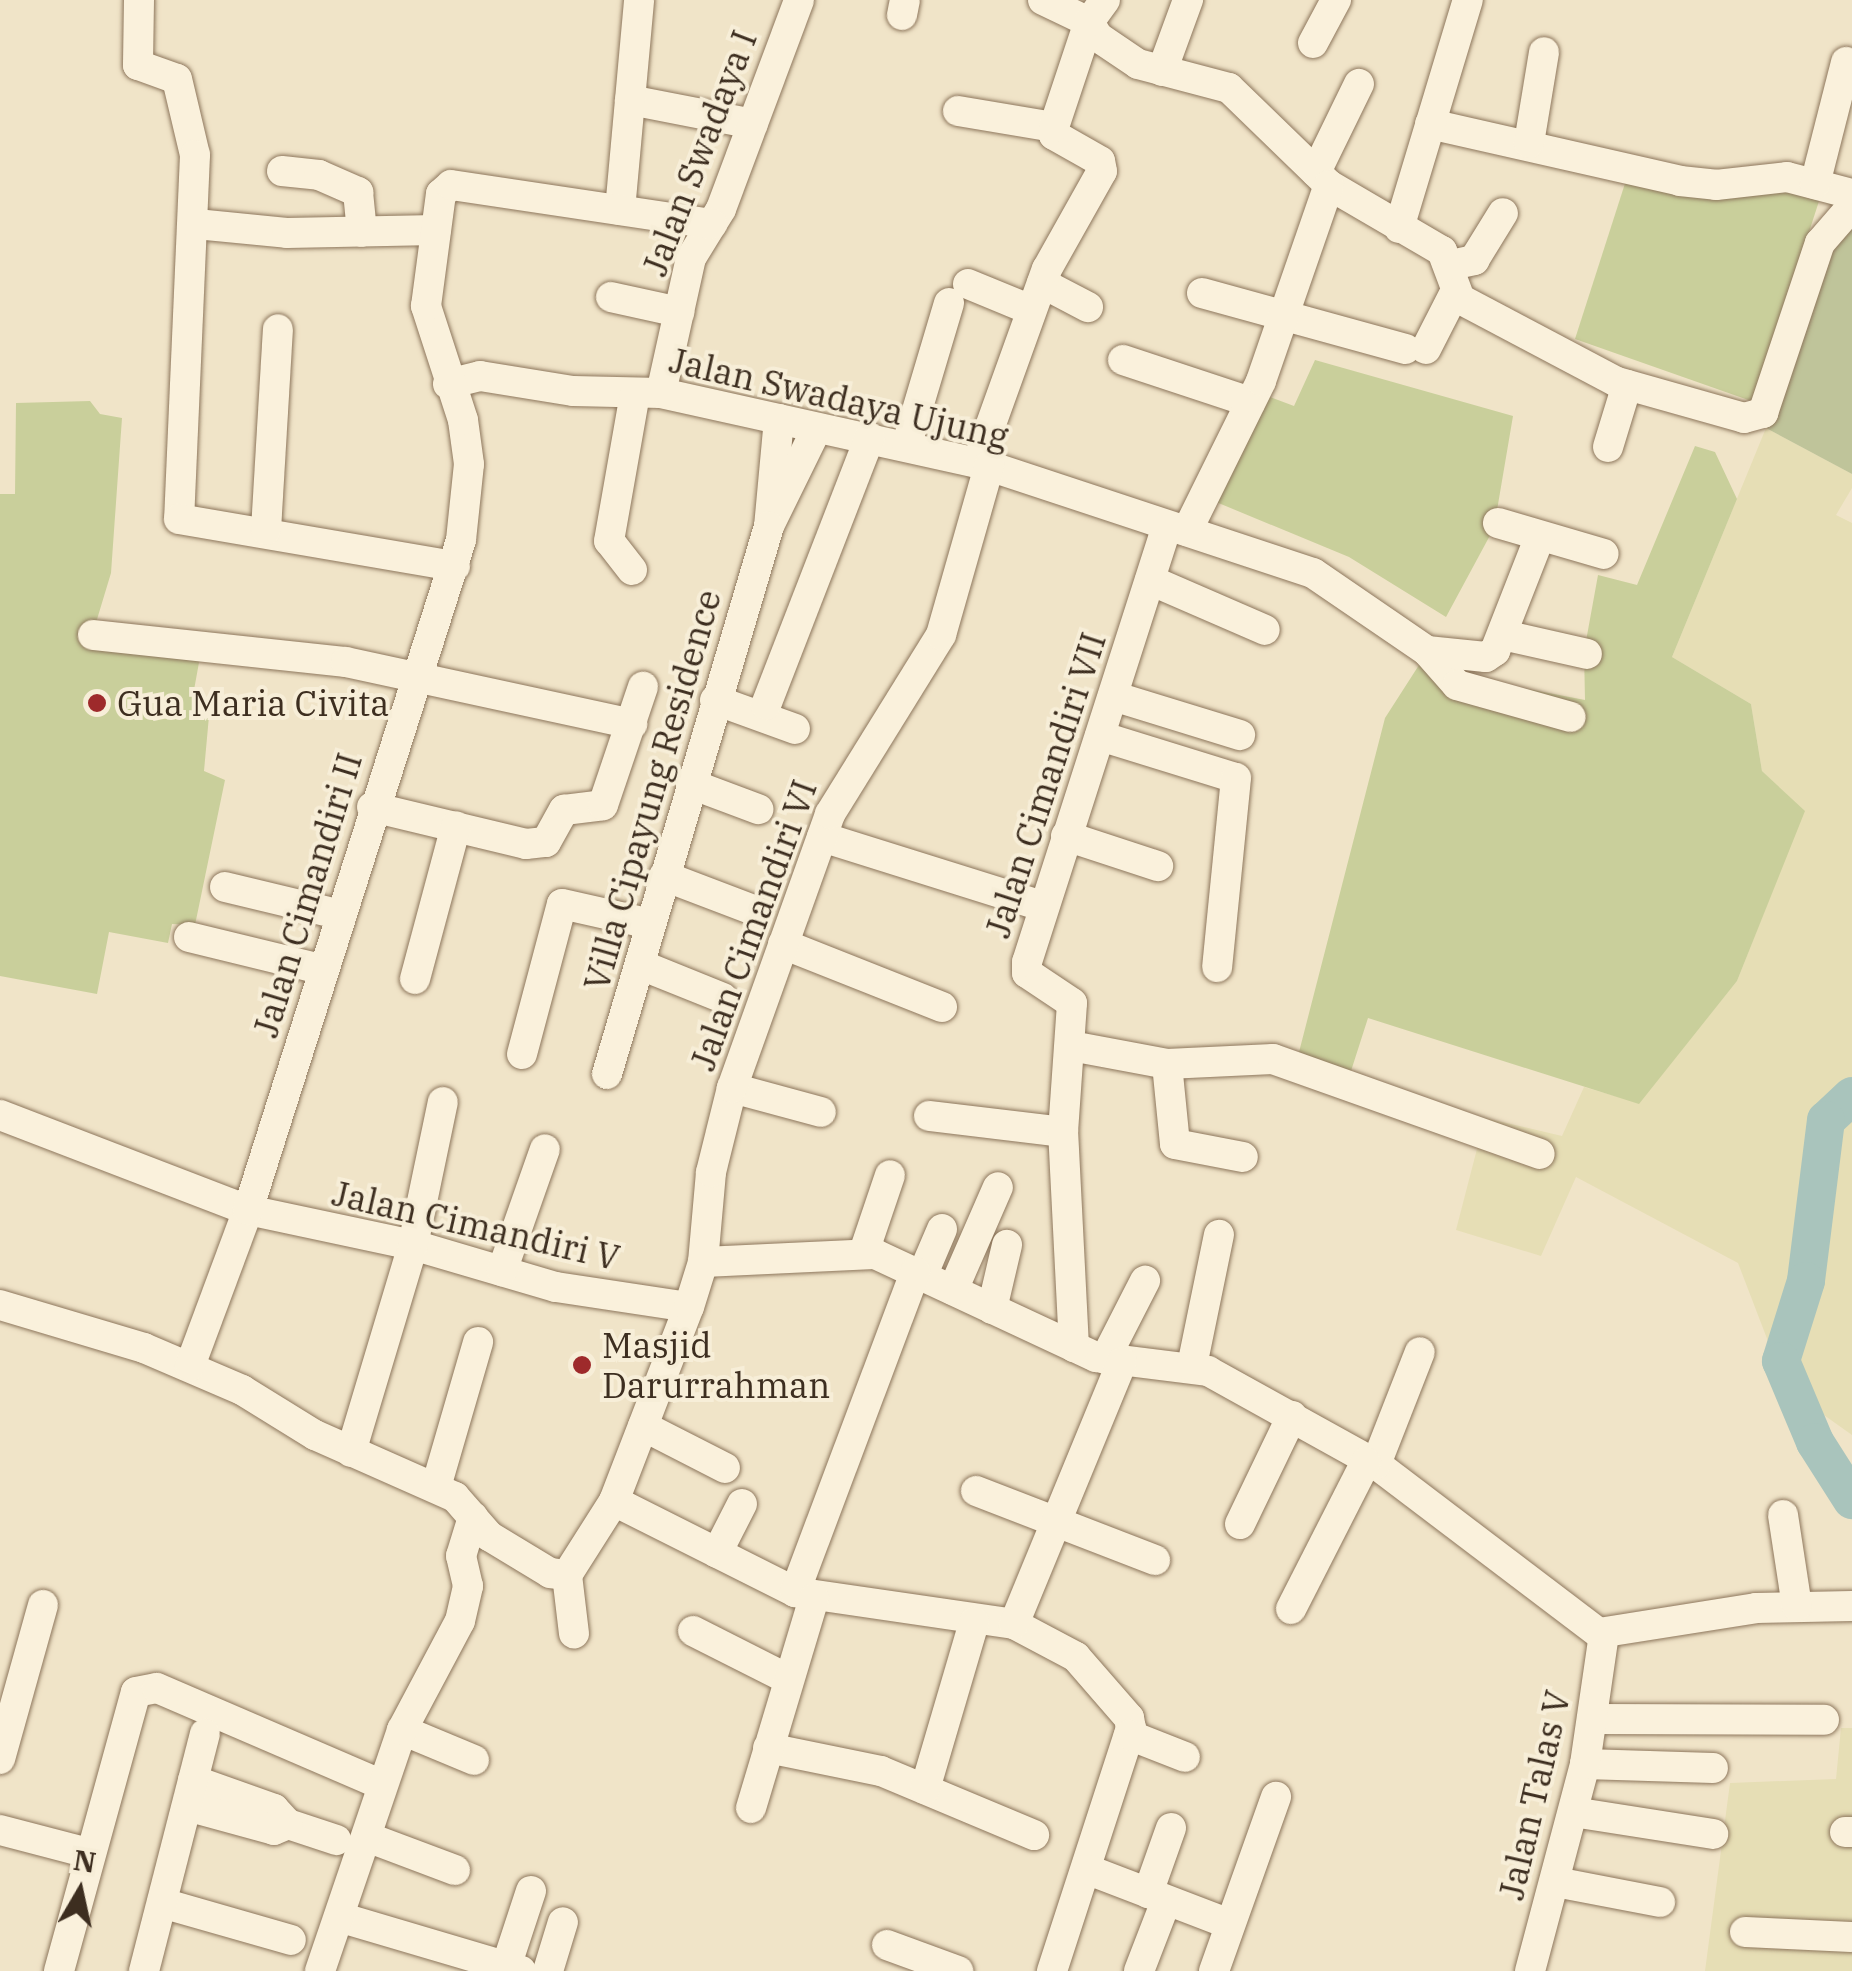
<!DOCTYPE html>
<html>
<head>
<meta charset="utf-8">
<style>
  body { margin:0 }
  #map { position:relative; width:1852px; height:1971px; overflow:hidden; background:#f0e4c8; font-family:"IBM Plex Serif",serif }
  div>[style] { position:absolute }
  [style*='--x'] { left:calc(var(--x)*1px); top:calc(var(--y)*1px); width:calc(var(--w)*1px); rotate:calc(var(--a)*1deg) }
  .farmland>* { inset:0; background:#e6deb5 }
  .green>* { inset:0; background:#c9cf9b }
  .cemetery>* { inset:0; background:#bfc49a }
  .river>* { height:38px; margin:-19px; padding:0 19px; transform-origin:19px; border-radius:19px; background:#a9c4bc }
  .roads { filter:drop-shadow(0 0 2px #8d765c) drop-shadow(0 0 2px #8d765c) }
  .minor>* { height:30px; margin:-15px; padding:0 15px; transform-origin:15px; border-radius:15px; background:#faf1dc }
  .dots>* { width:28px; height:28px; translate:-50% -50%; box-sizing:border-box; border:5px solid #f7eed8; border-radius:50% }
  span { translate:-50% -50%; white-space:nowrap; text-align:center; line-height:1.15; -webkit-text-stroke:8px #f7eed8; paint-order:stroke }
  .street-label { font-size:35px; color:#3d2e20 }
  .poi-label { font-size:35px; color:#3d2e20 }
  .left { translate:0 -50%; text-align:left }
  .north { position:absolute; left:30px; top:1841px; width:100px; height:100px; -webkit-text-stroke:8px #f7eed8; paint-order:stroke; rotate:9deg; font-size:28px; font-weight:700; line-height:40px; text-align:center; color:#3d2e20 }
  .north::after { content:''; display:block; margin:auto; width:35px; height:45px; background:#3d2e20; clip-path:polygon(50% 0,100% 100%,50% 72%,0 100%) }
</style>
</head>
<body>
<div id="map">
  <div class="farmland">
    <i style="clip-path:polygon(1766px 428px,1852px 474px,1852px 488px,1836px 515px,1852px 523px,1852px 1435px,1786px 1388px,1738px 1263px,1576px 1177px,1541px 1256px,1456px 1230px,1485px 1118px,1562px 1136px,1584px 1087px,1639px 1103px,1737px 981px,1804px 811px,1762px 771px,1751px 704px,1672px 657px)"></i>
    <i style="clip-path:polygon(1841px 1728px,1852px 1728px,1852px 1971px,1705px 1971px,1730px 1783px,1836px 1779px)"></i>
  </div>
  <div class="green">
    <i style="clip-path:polygon(1629px 171px,1765px 180px,1820px 198px,1754px 402px,1575px 339px)"></i>
    <i style="clip-path:polygon(1315px 360px,1513px 416px,1494px 528px,1446px 617px,1349px 557px,1216px 502px,1262px 394px,1294px 406px)"></i>
    <i style="clip-path:polygon(90px 401px,100px 414px,122px 418px,111px 573px,95px 626px,82px 625px,80px 641px,200px 657px,192px 701px,209px 716px,204px 771px,225px 780px,195px 925px,172px 924px,168px 943px,109px 932px,97px 994px,0 976px,0 494px,15px 494px,16px 403px)"></i>
    <i style="clip-path:polygon(1695px 446px,1715px 452px,1737px 499px,1672px 657px,1751px 704px,1762px 771px,1805px 811px,1737px 981px,1639px 1104px,1368px 1018px,1351px 1071px,1298px 1056px,1385px 718px,1428px 651px,1491px 682px,1585px 700px,1584px 652px,1598px 575px,1637px 585px)"></i>
  </div>
  <div class="cemetery">
    <i style="clip-path:polygon(1852px 220px,1852px 474px,1766px 428px,1833px 236px)"></i>
  </div>
  <div class="river">
    <i style="--x:1852;--y:1096;--w:35;--a:137"></i>
    <i style="--x:1826;--y:1120;--w:162;--a:97.1"></i>
    <i style="--x:1806;--y:1281;--w:84;--a:107.4"></i>
    <i style="--x:1781;--y:1361;--w:88;--a:67.2"></i>
    <i style="--x:1815;--y:1442;--w:69;--a:57.5"></i>
  </div>
  <div class="roads">
    <div class="minor">
      <i style="--x:139;--y:0;--w:65;--a:90.9"></i>
      <i style="--x:138;--y:65;--w:41;--a:19.7"></i>
      <i style="--x:177;--y:79;--w:78;--a:76.7"></i>
      <i style="--x:195;--y:155;--w:364;--a:92.5"></i>
      <i style="--x:179;--y:519;--w:280;--a:9.7"></i>
      <i style="--x:1043;--y:0;--w:51;--a:25.6"></i>
      <i style="--x:1089;--y:22;--w:17;--a:59"></i>
      <i style="--x:1098;--y:37;--w:48;--a:34"></i>
      <i style="--x:1138;--y:64;--w:94;--a:14.8"></i>
      <i style="--x:1229;--y:88;--w:139;--a:44.1"></i>
      <i style="--x:1329;--y:185;--w:131;--a:30.3"></i>
      <i style="--x:1442;--y:251;--w:51;--a:69.4"></i>
      <i style="--x:1460;--y:299;--w:178;--a:27.9"></i>
      <i style="--x:1617;--y:382;--w:132;--a:15.8"></i>
      <i style="--x:1744;--y:418;--w:20;--a:-15"></i>
      <i style="--x:1763;--y:413;--w:179;--a:-71.5"></i>
      <i style="--x:1820;--y:243;--w:49;--a:-49.1"></i>
      <i style="--x:902;--y:15;--w:15;--a:-79"></i>
      <i style="--x:1313;--y:43;--w:49;--a:-61.9"></i>
      <i style="--x:1162;--y:71;--w:76;--a:-69.9"></i>
      <i style="--x:630;--y:100;--w:125;--a:11"></i>
      <i style="--x:958;--y:111;--w:97;--a:9.5"></i>
      <i style="--x:1430;--y:124;--w:256;--a:12.8"></i>
      <i style="--x:1680;--y:181;--w:36;--a:6"></i>
      <i style="--x:1716;--y:185;--w:71;--a:-6.4"></i>
      <i style="--x:1787;--y:177;--w:67;--a:14.7"></i>
      <i style="--x:1529;--y:143;--w:92;--a:-80.6"></i>
      <i style="--x:282;--y:171;--w:37;--a:6"></i>
      <i style="--x:319;--y:175;--w:43;--a:23.6"></i>
      <i style="--x:358;--y:192;--w:40;--a:84.3"></i>
      <i style="--x:1316;--y:172;--w:98;--a:-64"></i>
      <i style="--x:1815;--y:184;--w:126;--a:-75.7"></i>
      <i style="--x:620;--y:210;--w:211;--a:-84.8"></i>
      <i style="--x:196;--y:224;--w:91;--a:5.6"></i>
      <i style="--x:287;--y:233;--w:149;--a:-1.2"></i>
      <i style="--x:1399;--y:228;--w:238;--a:-73.2"></i>
      <i style="--x:1451;--y:265;--w:24;--a:-12"></i>
      <i style="--x:1474;--y:260;--w:55;--a:-58.3"></i>
      <i style="--x:1042;--y:283;--w:52;--a:27.6"></i>
      <i style="--x:968;--y:284;--w:68;--a:22.4"></i>
      <i style="--x:1202;--y:293;--w:211;--a:15.4"></i>
      <i style="--x:611;--y:297;--w:70;--a:12.4"></i>
      <i style="--x:1426;--y:349;--w:62;--a:-63"></i>
      <i style="--x:1123;--y:360;--w:134;--a:18.3"></i>
      <i style="--x:448;--y:384;--w:33;--a:-14"></i>
      <i style="--x:480;--y:376;--w:94;--a:9.2"></i>
      <i style="--x:573;--y:391;--w:88;--a:1.3"></i>
      <i style="--x:661;--y:393;--w:336;--a:12.5"></i>
      <i style="--x:989;--y:466;--w:341;--a:18.3"></i>
      <i style="--x:1313;--y:573;--w:138;--a:34.4"></i>
      <i style="--x:1427;--y:651;--w:45;--a:48.6"></i>
      <i style="--x:1457;--y:685;--w:118;--a:15.7"></i>
      <i style="--x:661;--y:393;--w:138;--a:-77.5"></i>
      <i style="--x:691;--y:258;--w:57;--a:-58.5"></i>
      <i style="--x:721;--y:209;--w:223;--a:-69.5"></i>
      <i style="--x:779;--y:419;--w:107;--a:95.3"></i>
      <i style="--x:769;--y:526;--w:109;--a:-63.9"></i>
      <i style="--x:907;--y:444;--w:147;--a:-73.4"></i>
      <i style="--x:1608;--y:447;--w:65;--a:-73"></i>
      <i style="--x:977;--y:463;--w:206;--a:-70.2"></i>
      <i style="--x:1047;--y:269;--w:112;--a:-60.7"></i>
      <i style="--x:1102;--y:171;--w:10;--a:-101"></i>
      <i style="--x:1100;--y:161;--w:53;--a:-150.5"></i>
      <i style="--x:1054;--y:135;--w:8;--a:-90"></i>
      <i style="--x:1054;--y:127;--w:111;--a:-71.6"></i>
      <i style="--x:1089;--y:22;--w:27;--a:-54"></i>
      <i style="--x:1498;--y:523;--w:110;--a:16.3"></i>
      <i style="--x:266;--y:530;--w:201;--a:-86.6"></i>
      <i style="--x:1187;--y:531;--w:167;--a:-63.7"></i>
      <i style="--x:1261;--y:381;--w:207;--a:-70.9"></i>
      <i style="--x:632;--y:570;--w:37;--a:-128"></i>
      <i style="--x:609;--y:541;--w:150;--a:-80"></i>
      <i style="--x:1150;--y:580;--w:125;--a:23.5"></i>
      <i style="--x:93;--y:635;--w:254;--a:6.1"></i>
      <i style="--x:346;--y:662;--w:293;--a:12.2"></i>
      <i style="--x:1503;--y:635;--w:86;--a:12.7"></i>
      <i style="--x:1427;--y:651;--w:59;--a:5.8"></i>
      <i style="--x:1486;--y:657;--w:11;--a:-34"></i>
      <i style="--x:1495;--y:651;--w:123;--a:-68.6"></i>
      <i style="--x:1113;--y:696;--w:133;--a:17.1"></i>
      <i style="--x:715;--y:700;--w:85;--a:19.9"></i>
      <i style="--x:766;--y:705;--w:287;--a:-68.8"></i>
      <i style="--x:1100;--y:736;--w:142;--a:17.2"></i>
      <i style="--x:1236;--y:778;--w:190;--a:95.7"></i>
      <i style="--x:691;--y:784;--w:72;--a:20.5"></i>
      <i style="--x:372;--y:807;--w:158;--a:13.5"></i>
      <i style="--x:526;--y:844;--w:20;--a:-6"></i>
      <i style="--x:546;--y:842;--w:37;--a:-61"></i>
      <i style="--x:564;--y:810;--w:39;--a:-7"></i>
      <i style="--x:603;--y:805;--w:125;--a:-71.3"></i>
      <i style="--x:1066;--y:836;--w:97;--a:18.1"></i>
      <i style="--x:822;--y:837;--w:231;--a:17.4"></i>
      <i style="--x:664;--y:876;--w:90;--a:20.9"></i>
      <i style="--x:225;--y:887;--w:120;--a:13.5"></i>
      <i style="--x:189;--y:937;--w:139;--a:13.7"></i>
      <i style="--x:783;--y:944;--w:171;--a:21.6"></i>
      <i style="--x:641;--y:965;--w:88;--a:21.9"></i>
      <i style="--x:415;--y:979;--w:158;--a:-75"></i>
      <i style="--x:1071;--y:1046;--w:98;--a:10.6"></i>
      <i style="--x:1167;--y:1064;--w:106;--a:-2.7"></i>
      <i style="--x:1273;--y:1059;--w:283;--a:19.6"></i>
      <i style="--x:522;--y:1054;--w:155;--a:-75.1"></i>
      <i style="--x:562;--y:904;--w:91;--a:12.7"></i>
      <i style="--x:1167;--y:1064;--w:80;--a:84.3"></i>
      <i style="--x:1175;--y:1144;--w:69;--a:10.8"></i>
      <i style="--x:607;--y:1074;--w:571;--a:-73.53"></i>
      <i style="--x:732;--y:1088;--w:92;--a:15.1"></i>
      <i style="--x:0;--y:1115;--w:266;--a:21"></i>
      <i style="--x:248;--y:1210;--w:169;--a:12"></i>
      <i style="--x:413;--y:1245;--w:149;--a:16.4"></i>
      <i style="--x:556;--y:1287;--w:134;--a:8.6"></i>
      <i style="--x:929;--y:1116;--w:135;--a:6.8"></i>
      <i style="--x:413;--y:1245;--w:146;--a:-78.2"></i>
      <i style="--x:864;--y:1252;--w:81;--a:-71.3"></i>
      <i style="--x:703;--y:1262;--w:172;--a:-2.7"></i>
      <i style="--x:875;--y:1254;--w:244;--a:25"></i>
      <i style="--x:1096;--y:1357;--w:113;--a:7.1"></i>
      <i style="--x:1208;--y:1371;--w:192;--a:29"></i>
      <i style="--x:1376;--y:1464;--w:280;--a:37.2"></i>
      <i style="--x:1599;--y:1633;--w:159;--a:-9"></i>
      <i style="--x:1756;--y:1608;--w:96;--a:-1.2"></i>
      <i style="--x:502;--y:1271;--w:129;--a:-70.6"></i>
      <i style="--x:922;--y:1276;--w:51;--a:-66.9"></i>
      <i style="--x:953;--y:1290;--w:112;--a:-66.4"></i>
      <i style="--x:0;--y:1305;--w:150;--a:16.6"></i>
      <i style="--x:144;--y:1348;--w:107;--a:23.2"></i>
      <i style="--x:242;--y:1390;--w:86;--a:31.7"></i>
      <i style="--x:315;--y:1435;--w:153;--a:23.9"></i>
      <i style="--x:455;--y:1497;--w:52;--a:48.9"></i>
      <i style="--x:489;--y:1536;--w:71;--a:31.2"></i>
      <i style="--x:550;--y:1573;--w:17;--a:7"></i>
      <i style="--x:567;--y:1575;--w:88;--a:-57.6"></i>
      <i style="--x:614;--y:1501;--w:208;--a:-68.9"></i>
      <i style="--x:689;--y:1307;--w:47;--a:-72.7"></i>
      <i style="--x:703;--y:1262;--w:90;--a:-84.9"></i>
      <i style="--x:711;--y:1172;--w:87;--a:-76"></i>
      <i style="--x:732;--y:1088;--w:291;--a:-70.3"></i>
      <i style="--x:830;--y:814;--w:211;--a:-58.2"></i>
      <i style="--x:941;--y:635;--w:176;--a:-74.1"></i>
      <i style="--x:992;--y:1309;--w:66;--a:-76.8"></i>
      <i style="--x:1074;--y:1347;--w:215;--a:-92.9"></i>
      <i style="--x:1063;--y:1132;--w:129;--a:-86"></i>
      <i style="--x:1072;--y:1003;--w:54;--a:-146.3"></i>
      <i style="--x:1027;--y:973;--w:11;--a:-90"></i>
      <i style="--x:1027;--y:962;--w:458;--a:-72.2"></i>
      <i style="--x:1105;--y:1359;--w:88;--a:-62.9"></i>
      <i style="--x:190;--y:1366;--w:166;--a:-69.6"></i>
      <i style="--x:248;--y:1210;--w:703;--a:-72.36"></i>
      <i style="--x:461;--y:540;--w:76;--a:-84"></i>
      <i style="--x:469;--y:464;--w:44;--a:-97.8"></i>
      <i style="--x:463;--y:420;--w:120;--a:-108"></i>
      <i style="--x:426;--y:306;--w:113;--a:-82.4"></i>
      <i style="--x:441;--y:194;--w:13;--a:-42"></i>
      <i style="--x:451;--y:185;--w:264;--a:8.5"></i>
      <i style="--x:1192;--y:1366;--w:134;--a:-78.4"></i>
      <i style="--x:643;--y:1426;--w:92;--a:27.1"></i>
      <i style="--x:351;--y:1452;--w:202;--a:-73.3"></i>
      <i style="--x:1376;--y:1464;--w:120;--a:-68.6"></i>
      <i style="--x:436;--y:1487;--w:151;--a:-73.8"></i>
      <i style="--x:976;--y:1491;--w:192;--a:21.1"></i>
      <i style="--x:614;--y:1501;--w:203;--a:26.7"></i>
      <i style="--x:795;--y:1592;--w:221;--a:8.3"></i>
      <i style="--x:1014;--y:1624;--w:70;--a:28"></i>
      <i style="--x:1076;--y:1657;--w:81;--a:49"></i>
      <i style="--x:1129;--y:1718;--w:10;--a:79"></i>
      <i style="--x:1131;--y:1728;--w:256;--a:108"></i>
      <i style="--x:1783;--y:1515;--w:92;--a:81.3"></i>
      <i style="--x:1240;--y:1524;--w:120;--a:-64.3"></i>
      <i style="--x:717;--y:1553;--w:55;--a:-63"></i>
      <i style="--x:567;--y:1575;--w:59;--a:83.2"></i>
      <i style="--x:795;--y:1592;--w:342;--a:-69.4"></i>
      <i style="--x:1291;--y:1609;--w:165;--a:-63"></i>
      <i style="--x:1014;--y:1624;--w:283;--a:-67.6"></i>
      <i style="--x:693;--y:1631;--w:106;--a:26.8"></i>
      <i style="--x:1594;--y:1719;--w:230;--a:0.2"></i>
      <i style="--x:402;--y:1730;--w:78;--a:22.6"></i>
      <i style="--x:1129;--y:1735;--w:60;--a:21.4"></i>
      <i style="--x:768;--y:1748;--w:115;--a:11.5"></i>
      <i style="--x:881;--y:1771;--w:166;--a:22.7"></i>
      <i style="--x:0;--y:1759;--w:160;--a:-74.4"></i>
      <i style="--x:1585;--y:1764;--w:128;--a:1.8"></i>
      <i style="--x:193;--y:1780;--w:86;--a:19.7"></i>
      <i style="--x:274;--y:1809;--w:21;--a:47"></i>
      <i style="--x:288;--y:1824;--w:51;--a:18.4"></i>
      <i style="--x:925;--y:1789;--w:174;--a:-73.6"></i>
      <i style="--x:187;--y:1806;--w:90;--a:15.4"></i>
      <i style="--x:274;--y:1830;--w:15;--a:-23"></i>
      <i style="--x:751;--y:1808;--w:219;--a:-73.3"></i>
      <i style="--x:1573;--y:1812;--w:142;--a:8.9"></i>
      <i style="--x:0;--y:1830;--w:91;--a:14.6"></i>
      <i style="--x:1845;--y:1832;--w:7;--a:0"></i>
      <i style="--x:367;--y:1837;--w:94;--a:20.6"></i>
      <i style="--x:1086;--y:1869;--w:153;--a:21"></i>
      <i style="--x:1556;--y:1882;--w:106;--a:10.9"></i>
      <i style="--x:1148;--y:1893;--w:69;--a:-70.5"></i>
      <i style="--x:162;--y:1903;--w:134;--a:16"></i>
      <i style="--x:339;--y:1917;--w:190;--a:16.5"></i>
      <i style="--x:1745;--y:1932;--w:107;--a:2.7"></i>
      <i style="--x:887;--y:1945;--w:76;--a:20.1"></i>
      <i style="--x:506;--y:1967;--w:80;--a:-71.8"></i>
      <i style="--x:59;--y:1971;--w:289;--a:-74.6"></i>
      <i style="--x:136;--y:1692;--w:21;--a:-11"></i>
      <i style="--x:157;--y:1688;--w:245;--a:23.3"></i>
      <i style="--x:144;--y:1971;--w:245;--a:-75.6"></i>
      <i style="--x:320;--y:1971;--w:255;--a:-71.2"></i>
      <i style="--x:402;--y:1730;--w:123;--a:-62"></i>
      <i style="--x:460;--y:1621;--w:36;--a:-77"></i>
      <i style="--x:468;--y:1586;--w:31;--a:-103"></i>
      <i style="--x:461;--y:1556;--w:41;--a:-72.9"></i>
      <i style="--x:548;--y:1971;--w:51;--a:-73"></i>
      <i style="--x:1139;--y:1971;--w:75;--a:-68.9"></i>
      <i style="--x:1214;--y:1971;--w:185;--a:-70.4"></i>
      <i style="--x:1530;--y:1971;--w:214;--a:-75.1"></i>
      <i style="--x:1585;--y:1764;--w:131;--a:-81.7"></i>
    </div>
  </div>
  <div class="dots">
    <i style="left:97px;top:703px;background:#9e2a2b"></i>
    <i style="left:582px;top:1365px;background:#9e2a2b"></i>
  </div>
  <div class="street-label">
    <span style="left:699px;top:153px;rotate:-69deg">Jalan Swadaya I</span>
    <span style="left:839px;top:398px;rotate:13deg">Jalan Swadaya Ujung</span>
    <span style="left:1045px;top:785px;rotate:-72deg">Jalan Cimandiri VII</span>
    <span style="left:652px;top:790px;rotate:-74deg">Villa Cipayung Residence</span>
    <span style="left:307px;top:895px;rotate:-73deg">Jalan Cimandiri II</span>
    <span style="left:753px;top:925px;rotate:-70deg">Jalan Cimandiri VI</span>
    <span style="left:476px;top:1225px;rotate:13deg">Jalan Cimandiri V</span>
    <span style="left:1534px;top:1795px;rotate:-77deg">Jalan Talas V</span>
  </div>
  <div class="poi-label">
    <span class="left" style="left:117px;top:703px">Gua Maria Civita</span>
    <span class="left" style="left:602px;top:1365px">Masjid<br>Darurrahman</span>
  </div>
  <div class="north">N</div>
</div>
</body>
</html>
